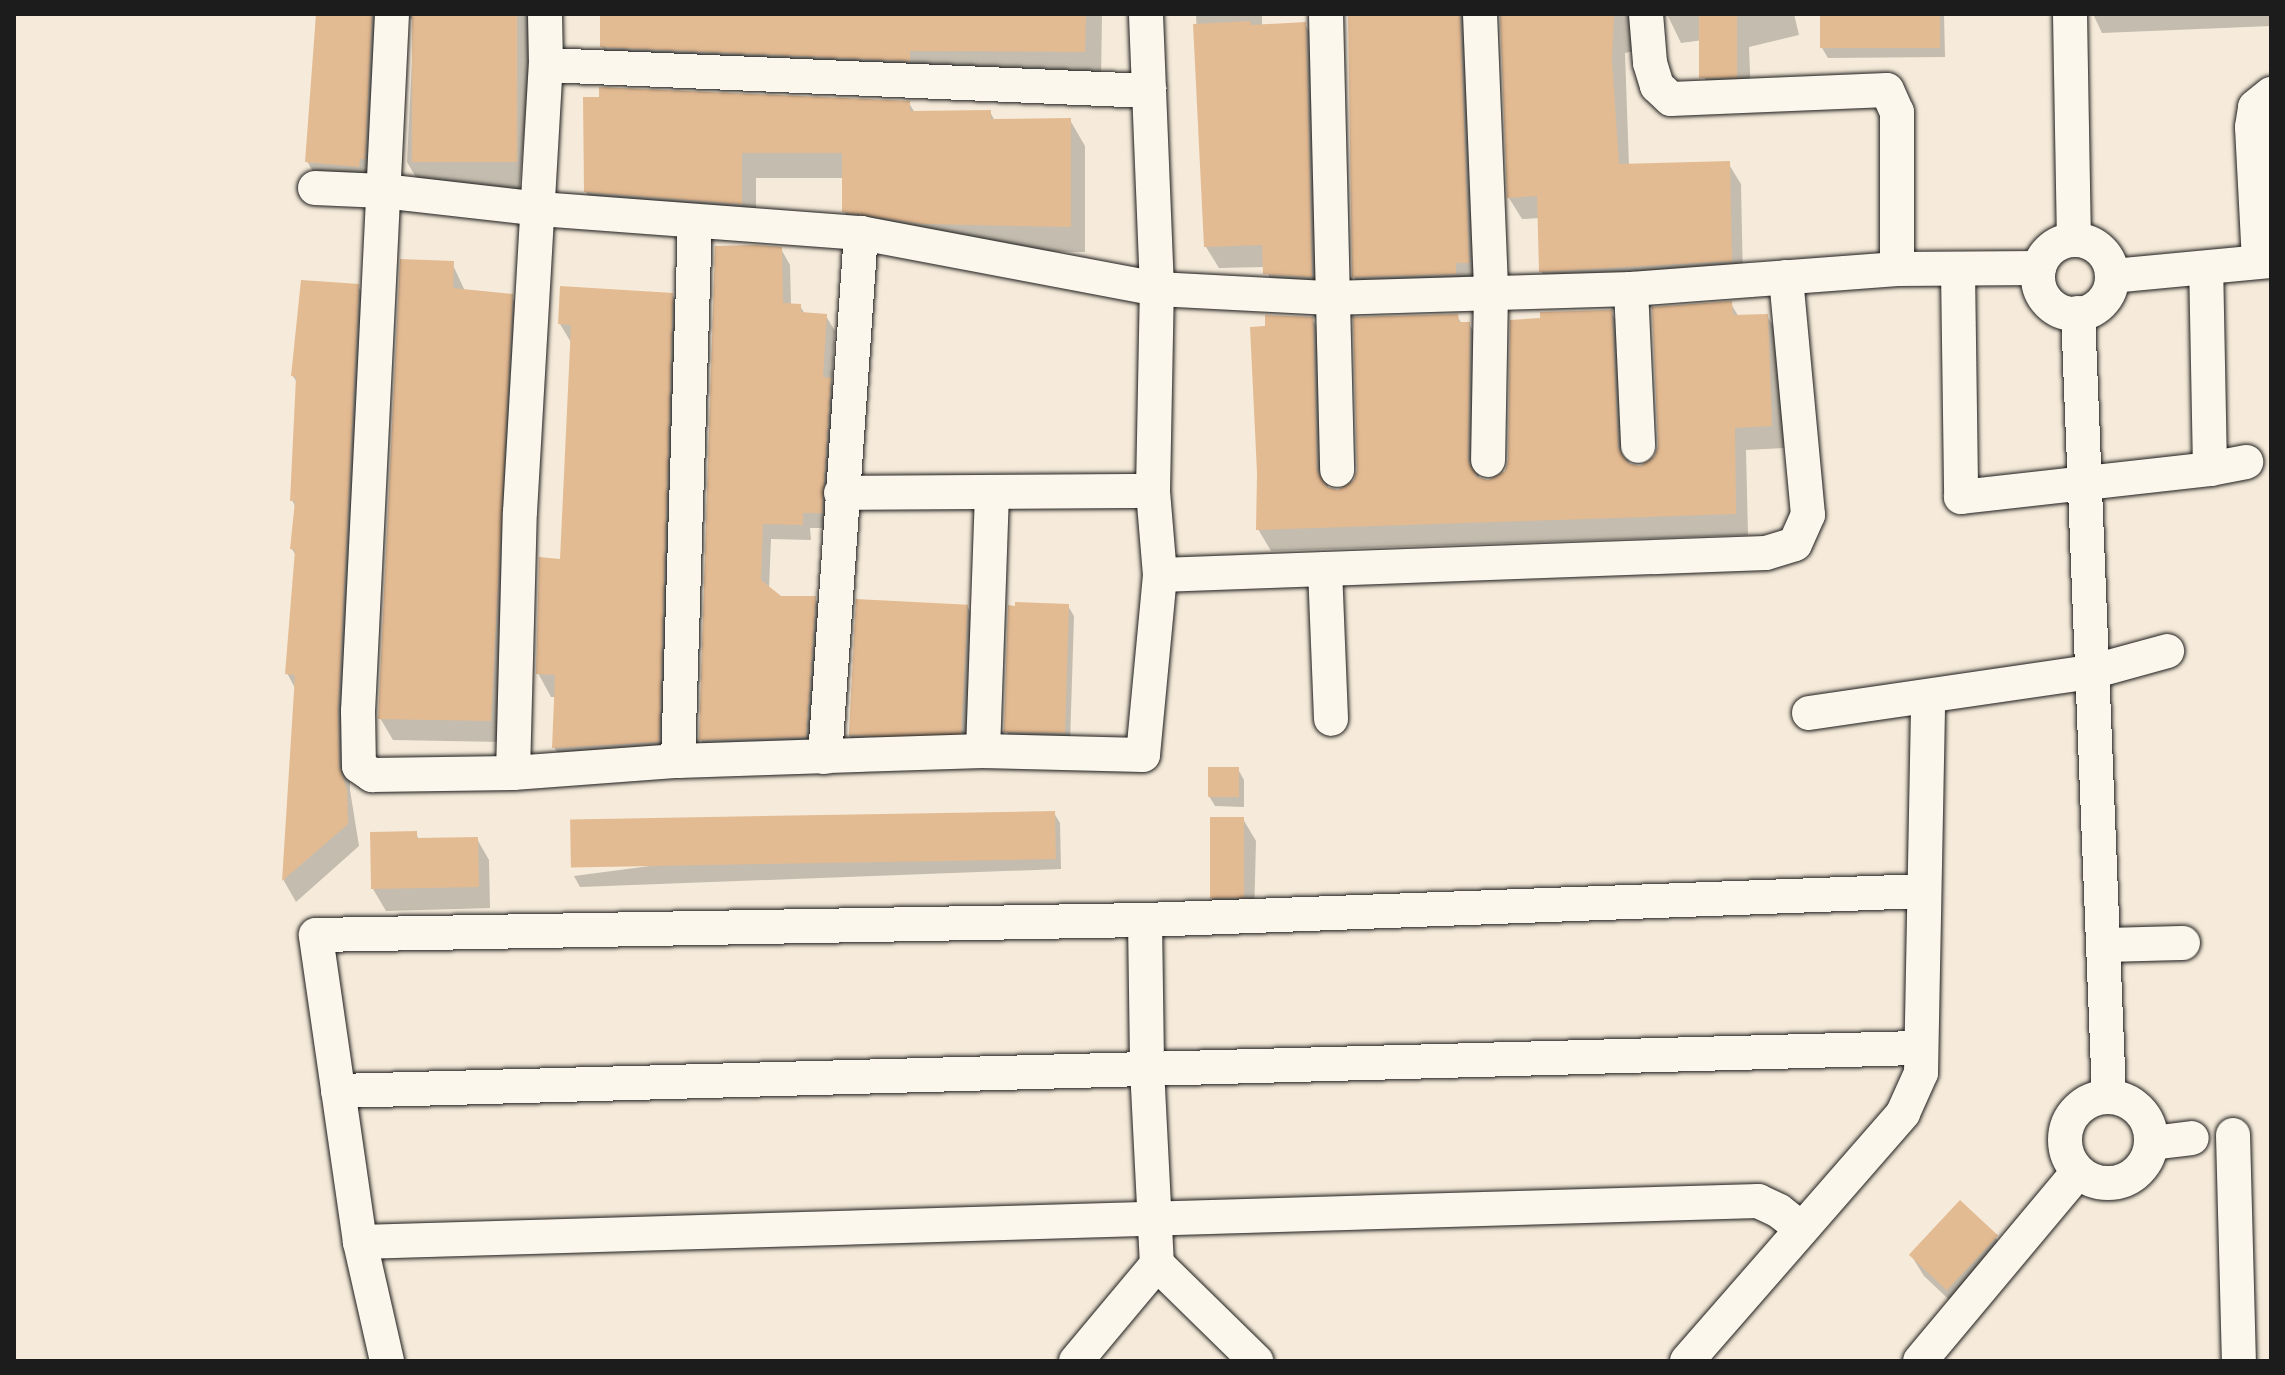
<!DOCTYPE html>
<html>
<head>
<meta charset="utf-8">
<style>
  body { margin:0 }
  #map { position:relative; width:2285px; height:1375px; overflow:hidden; background:#f6ebda; font-family:Mali,sans-serif }
  div>[style] { position:absolute }
  [style*='--x'] { left:calc(var(--x)*1px); top:calc(var(--y)*1px); width:calc(var(--w)*1px); rotate:calc(var(--a)*1deg) }
  .shadow>* { inset:0; background:#0003 }
  .building>* { inset:0; background:#e3bb93; transform-origin:0 0 }
  .roads { filter:drop-shadow(0 0 2px #1c1c1c) drop-shadow(0 0 2px #1c1c1c) }
  .street>* { height:34px; margin:-17px; padding:0 17px; transform-origin:17px; border-radius:17px; background:#fbf7ec }
  .street>.ring { margin:-17px; padding:0; box-sizing:content-box; background:none; border:34px solid #fbf7ec; border-radius:50% }
  span { translate:-50% -50%; white-space:nowrap; text-align:center; line-height:1.15; -webkit-text-stroke:7px #fbf7ec; paint-order:stroke }
  .frame { position:absolute; inset:0; border:16px solid #1c1c1c; pointer-events:none }
</style>
</head>
<body>
<div id="map">
  <div class="shadow">
    <i style="clip-path:polygon(316px 14px,534px 14px,519px 194px,421px 186px,407px 162px,414px 21px,409px 18px,396px 21px,378px 183px,321px 186px,307px 161px,314px 88px)"></i>
    <i style="clip-path:polygon(602px 14px,1102px 14px,1101px 82px,619px 76px,602px 47px)"></i>
    <i style="clip-path:polygon(1196px 14px,1262px 14px,1262px 26px,1305px 24px,1318px 46px,1324px 298px,1278px 296px,1265px 267px,1219px 268px,1206px 247px)"></i>
    <i style="clip-path:polygon(1350px 14px,1465px 14px,1480px 283px,1366px 298px,1354px 277px)"></i>
    <i style="clip-path:polygon(1500px 14px,1794px 14px,1799px 35px,1749px 47px,1751px 97px,1717px 98px,1704px 77px,1703px 40px,1681px 43px,1668px 16px,1646px 19px,1638px 50px,1625px 53px,1629px 166px,1728px 163px,1741px 184px,1743px 282px,1553px 292px,1541px 271px,1540px 218px,1522px 219px,1509px 198px)"></i>
    <i style="clip-path:polygon(1822px 14px,1944px 14px,1945px 57px,1828px 58px,1822px 48px)"></i>
    <i style="clip-path:polygon(2093px 14px,2271px 14px,2271px 26px,2102px 33px)"></i>
    <i style="clip-path:polygon(909px 103px,915px 113px,990px 112px,995px 121px,1070px 120px,1085px 146px,1085px 252px,939px 250px,859px 237px,844px 211px,844px 178px,756px 178px,756px 229px,601px 218px,586px 192px)"></i>
    <i style="clip-path:polygon(781px 249px,790px 265px,791px 305px,800px 306px,805px 314px,826px 316px,835px 331px,832px 383px,839px 395px,830px 528px,810px 528px,811px 540px,771px 539px,769px 589px,780px 598px,815px 598px,824px 614px,814px 752px,710px 756px,701px 740px)"></i>
    <i style="clip-path:polygon(452px 263px,465px 291px,511px 296px,524px 317px,502px 742px,393px 740px,380px 718px)"></i>
    <i style="clip-path:polygon(358px 286px,370px 308px,349px 733px,350px 790px,359px 846px,296px 902px,284px 881px,296px 690px,287px 673px,296px 556px,292px 549px,296px 508px,292px 500px,298px 384px,293px 376px)"></i>
    <i style="clip-path:polygon(672px 294px,685px 318px,671px 766px,568px 771px,554px 747px,556px 697px,551px 697px,538px 673px,562px 561px,572px 344px,560px 324px)"></i>
    <i style="clip-path:polygon(1731px 304px,1739px 317px,1767px 316px,1780px 337px,1784px 448px,1746px 450px,1748px 535px,1271px 551px,1258px 529px,1312px 319px,1325px 341px,1328px 488px,1336px 492px,1349px 488px,1457px 316px,1462px 324px,1469px 324px,1482px 345px,1479px 478px,1487px 482px,1500px 479px,1611px 312px,1623px 333px,1629px 463px,1638px 468px,1651px 464px)"></i>
    <i style="clip-path:polygon(858px 602px,967px 606px,973px 616px,969px 741px,854px 745px,849px 735px)"></i>
    <i style="clip-path:polygon(1068px 606px,1074px 616px,1070px 743px,1012px 741px,1006px 731px)"></i>
    <i style="clip-path:polygon(1238px 769px,1244px 780px,1244px 807px,1215px 806px,1209px 796px)"></i>
    <i style="clip-path:polygon(1054px 813px,1060px 823px,1061px 869px,580px 887px,574px 876px)"></i>
    <i style="clip-path:polygon(1243px 819px,1256px 841px,1254px 918px,1223px 919px,1211px 897px)"></i>
    <i style="clip-path:polygon(416px 833px,419px 840px,477px 839px,489px 860px,490px 908px,386px 911px,373px 889px)"></i>
    <i style="clip-path:polygon(1996px 1238px,2009px 1259px,1962px 1312px,1924px 1276px,1911px 1255px)"></i>
  </div>
  <div class="building">
    <i style="clip-path:polygon(316px 14px,372px 14px,365px 159px,360px 159px,359px 167px,305px 162px)"></i>
    <i style="left:412px;top:14px;width:105px;height:148px"></i>
    <i style="clip-path:polygon(600px 14px,1086px 14px,1085px 52px,910px 51px,910px 61px,600px 47px)"></i>
    <i style="clip-path:polygon(1348px 14px,1460px 14px,1469px 263px,1456px 263px,1456px 274px,1352px 277px)"></i>
    <i style="clip-path:polygon(1500px 14px,1614px 14px,1612px 60px,1619px 164px,1730px 161px,1732px 261px,1539px 272px,1537px 196px,1507px 198px)"></i>
    <i style="left:1699px;top:14px;width:38px;height:64px"></i>
    <i style="left:1820px;top:14px;width:120px;height:34px"></i>
    <i style="clip-path:polygon(1250px 21px,1251px 25px,1306px 22px,1312px 277px,1263px 274px,1262px 245px,1204px 247px,1193px 24px)"></i>
    <i style="clip-path:polygon(599px 87px,910px 101px,910px 111px,991px 110px,991px 119px,1071px 118px,1071px 227px,923px 224px,842px 212px,842px 153px,742px 153px,742px 204px,584px 192px,583px 97px,599px 97px)"></i>
    <i style="clip-path:polygon(755px 245px,782px 247px,783px 303px,801px 304px,801px 312px,827px 314px,823px 377px,831px 378px,822px 513px,803px 513px,803px 525px,763px 524px,761px 580px,781px 596px,816px 596px,806px 737px,699px 740px,715px 246px)"></i>
    <i style="clip-path:polygon(400px 259px,454px 261px,453px 288px,513px 294px,491px 721px,378px 719px)"></i>
    <i style="clip-path:polygon(301px 280px,359px 284px,338px 710px,339px 766px,347px 790px,348px 824px,282px 881px,295px 675px,285px 674px,295px 550px,290px 549px,295px 501px,290px 501px,296px 377px,291px 376px)"></i>
    <i style="clip-path:polygon(560px 286px,673px 293px,659px 742px,552px 748px,555px 675px,536px 674px,539px 557px,560px 559px,571px 325px,558px 324px)"></i>
    <i style="clip-path:polygon(1732px 301px,1733px 315px,1768px 314px,1772px 426px,1735px 428px,1736px 514px,1256px 530px,1257px 473px,1250px 327px,1265px 326px,1265px 315px,1313px 317px,1317px 470px,1327px 487px,1338px 490px,1354px 480px,1357px 470px,1353px 317px,1458px 314px,1459px 322px,1470px 322px,1468px 460px,1477px 477px,1488px 480px,1505px 471px,1508px 460px,1510px 320px,1540px 318px,1540px 312px,1612px 310px,1618px 447px,1628px 463px,1640px 466px,1655px 456px,1658px 445px,1652px 307px)"></i>
    <i style="left:856px;top:599px;width:112px;height:136px;rotate:3deg"></i>
    <i style="clip-path:polygon(1015px 602px,1069px 604px,1065px 733px,1004px 732px,1008px 605px,1015px 606px)"></i>
    <i style="left:1208px;top:767px;width:31px;height:30px"></i>
    <i style="left:1055px;top:811px;width:48px;height:485px;rotate:89deg"></i>
    <i style="left:1210px;top:817px;width:34px;height:81px"></i>
    <i style="clip-path:polygon(417px 831px,417px 838px,478px 837px,479px 887px,371px 889px,370px 832px)"></i>
    <i style="left:1960px;top:1200px;width:52px;height:75px;rotate:43deg"></i>
  </div>
  <div class="roads">
    <div class="street">
      <i style="--x:392;--y:14;--w:698;--a:92.79"></i>
      <i style="--x:358;--y:711;--w:55;--a:89"></i>
      <i style="--x:359;--y:766;--w:16;--a:35"></i>
      <i style="--x:372;--y:775;--w:141;--a:-0.8"></i>
      <i style="--x:513;--y:773;--w:165;--a:-4.2"></i>
      <i style="--x:678;--y:761;--w:305;--a:-1.9"></i>
      <i style="--x:983;--y:751;--w:160;--a:1.4"></i>
      <i style="--x:1143;--y:755;--w:181;--a:-84.6"></i>
      <i style="--x:1160;--y:575;--w:84;--a:-94.8"></i>
      <i style="--x:1153;--y:491;--w:202;--a:-88.9"></i>
      <i style="--x:1157;--y:289;--w:275;--a:-92.3"></i>
      <i style="--x:545;--y:14;--w:51;--a:88.9"></i>
      <i style="--x:1326;--y:14;--w:456;--a:88.6"></i>
      <i style="--x:1480;--y:14;--w:278;--a:87.7"></i>
      <i style="--x:1491;--y:292;--w:168;--a:91"></i>
      <i style="--x:1646;--y:14;--w:49;--a:85.3"></i>
      <i style="--x:1650;--y:63;--w:24;--a:73"></i>
      <i style="--x:1657;--y:86;--w:19;--a:43"></i>
      <i style="--x:1671;--y:99;--w:216;--a:-2.4"></i>
      <i style="--x:1887;--y:90;--w:24;--a:66"></i>
      <i style="--x:1897;--y:112;--w:157;--a:90"></i>
      <i style="--x:2070;--y:14;--w:226;--a:89"></i>
      <i style="--x:315;--y:188;--w:68;--a:2.5"></i>
      <i style="--x:383;--y:191;--w:158;--a:6.5"></i>
      <i style="--x:540;--y:209;--w:322;--a:4.3"></i>
      <i style="--x:861;--y:233;--w:301;--a:10.7"></i>
      <i style="--x:1157;--y:289;--w:174;--a:3"></i>
      <i style="--x:1331;--y:298;--w:300;--a:-1.7"></i>
      <i style="--x:1631;--y:289;--w:267;--a:-4.3"></i>
      <i style="--x:1897;--y:269;--w:142;--a:-0.4"></i>
      <i class="ring" style="left:2038px;top:240px;width:40px;height:40px"></i>
      <i style="--x:2259;--y:261;--w:134;--a:-93"></i>
      <i style="--x:2252;--y:127;--w:20;--a:-81"></i>
      <i style="--x:2255;--y:107;--w:21;--a:-39"></i>
      <i style="--x:1958;--y:270;--w:227;--a:89.2"></i>
      <i style="--x:1961;--y:497;--w:251;--a:-6.4"></i>
      <i style="--x:2210;--y:469;--w:201;--a:-91.1"></i>
      <i style="--x:2112;--y:276;--w:160;--a:-5.4"></i>
      <i style="--x:1631;--y:289;--w:157;--a:87.4"></i>
      <i style="--x:2078;--y:313;--w:784;--a:87.73"></i>
      <i style="--x:2210;--y:469;--w:37;--a:-11"></i>
      <i style="--x:841;--y:493;--w:312;--a:-0.4"></i>
      <i style="--x:1325;--y:569;--w:150;--a:87.7"></i>
      <i style="--x:1160;--y:575;--w:606;--a:-2.08"></i>
      <i style="--x:1766;--y:553;--w:30;--a:-17"></i>
      <i style="--x:1795;--y:544;--w:32;--a:-66"></i>
      <i style="--x:1808;--y:515;--w:239;--a:-95.3"></i>
      <i style="--x:1809;--y:713;--w:285;--a:-8.3"></i>
      <i style="--x:2091;--y:672;--w:79;--a:-15.4"></i>
      <i style="--x:983;--y:751;--w:257;--a:-88"></i>
      <i style="--x:825;--y:757;--w:525;--a:-86.07"></i>
      <i style="--x:678;--y:761;--w:540;--a:-88.2"></i>
      <i style="--x:513;--y:773;--w:261;--a:-88.5"></i>
      <i style="--x:520;--y:512;--w:448;--a:-86.7"></i>
      <i style="--x:546;--y:65;--w:604;--a:2.47"></i>
      <i style="--x:1145;--y:920;--w:148;--a:89.2"></i>
      <i style="--x:1147;--y:1068;--w:196;--a:87.1"></i>
      <i style="--x:1157;--y:1264;--w:139;--a:44.4"></i>
      <i style="--x:2104;--y:945;--w:79;--a:-1.5"></i>
      <i style="--x:338;--y:1091;--w:1583;--a:-1.56"></i>
      <i class="ring" style="left:2065px;top:1097px;width:52px;height:52px"></i>
      <i style="--x:2233;--y:1135;--w:226;--a:88.5"></i>
      <i style="--x:2152;--y:1143;--w:40;--a:-7.1"></i>
      <i style="--x:360;--y:1242;--w:1399;--a:-1.68"></i>
      <i style="--x:1758;--y:1201;--w:23;--a:25"></i>
      <i style="--x:1779;--y:1211;--w:29;--a:38"></i>
      <i style="--x:387;--y:1361;--w:122;--a:-102.8"></i>
      <i style="--x:360;--y:1242;--w:310;--a:-98.2"></i>
      <i style="--x:316;--y:935;--w:829;--a:-1.04"></i>
      <i style="--x:1145;--y:920;--w:779;--a:-2.13"></i>
      <i style="--x:1076;--y:1361;--w:126;--a:-50.1"></i>
      <i style="--x:1687;--y:1361;--w:329;--a:-48.9"></i>
      <i style="--x:1903;--y:1113;--w:44;--a:-65.8"></i>
      <i style="--x:1921;--y:1073;--w:374;--a:-88.9"></i>
      <i style="--x:1920;--y:1361;--w:246;--a:-50.1"></i>
    </div>
  </div>
  <div class="frame"></div>
</div>
</body>
</html>
